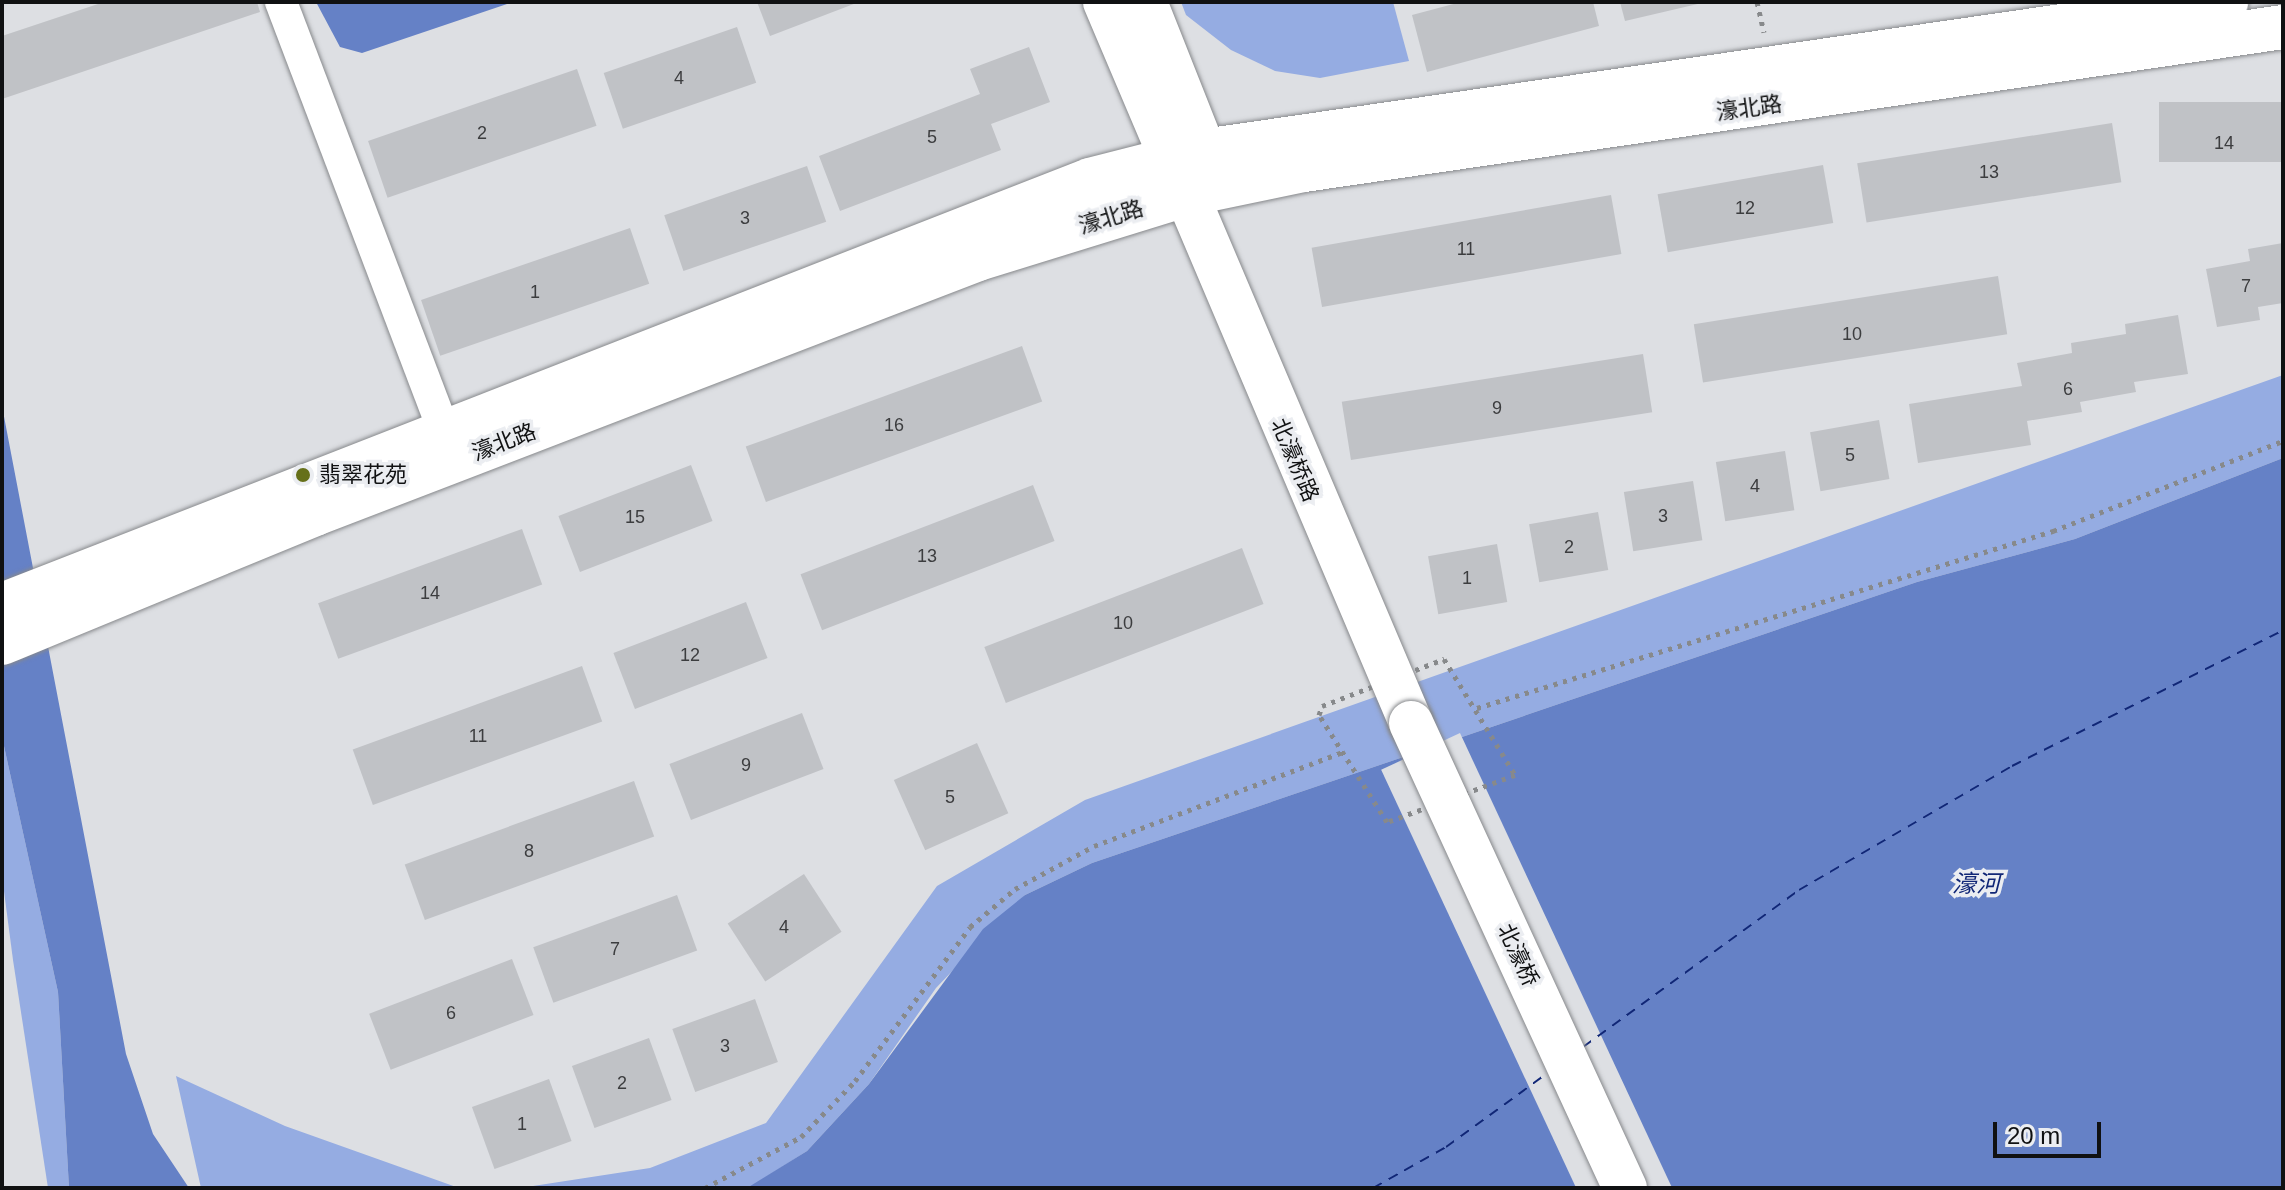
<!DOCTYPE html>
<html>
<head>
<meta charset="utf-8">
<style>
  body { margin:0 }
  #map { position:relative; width:2285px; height:1190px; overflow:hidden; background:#dddfe3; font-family:Helvetica,"Noto Sans SC",sans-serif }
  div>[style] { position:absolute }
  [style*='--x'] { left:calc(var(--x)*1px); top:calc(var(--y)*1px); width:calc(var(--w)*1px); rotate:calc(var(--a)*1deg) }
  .green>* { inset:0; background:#95ace2 }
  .water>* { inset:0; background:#6581c6 }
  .pier>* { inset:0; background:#dddfe3; transform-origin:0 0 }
  .ferry>* { height:2px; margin-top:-1px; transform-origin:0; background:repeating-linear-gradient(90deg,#102676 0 10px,transparent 0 18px) }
  .building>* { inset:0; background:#c0c2c6; transform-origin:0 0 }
  .path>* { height:5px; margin-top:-2.5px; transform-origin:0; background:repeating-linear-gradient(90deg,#87898b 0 4px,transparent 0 10px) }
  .roads { filter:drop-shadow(0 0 2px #87898c) drop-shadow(0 0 2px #87898c) }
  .street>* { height:32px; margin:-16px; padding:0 16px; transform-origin:16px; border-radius:16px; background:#fff }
  .secondary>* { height:44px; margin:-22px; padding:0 22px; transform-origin:22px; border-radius:22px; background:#fff }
  .bridges { filter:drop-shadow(0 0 2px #87898c) drop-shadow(0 0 2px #87898c) }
  .secondary-bridge>* { height:44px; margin:-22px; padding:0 22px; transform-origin:22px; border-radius:22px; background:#fff }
  .dots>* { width:22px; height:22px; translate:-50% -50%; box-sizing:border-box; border:4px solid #ebedf1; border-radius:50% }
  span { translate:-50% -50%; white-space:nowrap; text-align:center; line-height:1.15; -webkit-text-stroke:7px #ebedf1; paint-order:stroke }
  .number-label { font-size:18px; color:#3c3d3f }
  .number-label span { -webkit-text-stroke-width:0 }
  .street-label { font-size:22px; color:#101112 }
  .poi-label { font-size:22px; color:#101112 }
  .left { translate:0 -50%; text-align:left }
  .water-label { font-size:24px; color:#102676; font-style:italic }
  .frame { position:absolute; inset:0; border:4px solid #101112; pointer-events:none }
  .scale { position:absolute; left:1993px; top:1122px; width:108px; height:36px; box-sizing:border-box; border:4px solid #101112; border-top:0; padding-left:10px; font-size:24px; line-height:28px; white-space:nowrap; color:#101112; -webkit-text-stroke:6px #ebedf1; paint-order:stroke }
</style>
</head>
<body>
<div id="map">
  <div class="green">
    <i style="clip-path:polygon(1181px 2px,1393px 2px,1409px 61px,1320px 78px,1275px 71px,1231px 50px,1186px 15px)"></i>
    <i style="clip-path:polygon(2283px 375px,2283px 458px,2075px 539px,1917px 582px,1092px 863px,1025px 895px,936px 988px,869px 1084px,807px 1151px,750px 1187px,520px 1188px,650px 1168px,766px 1123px,937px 886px,1085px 800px)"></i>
    <i style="clip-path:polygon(2px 737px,58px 992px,69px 1188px,48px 1188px,13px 960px,2px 876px)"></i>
    <i style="clip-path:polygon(176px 1076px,285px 1126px,459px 1188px,201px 1188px)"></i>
  </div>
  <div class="water">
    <i style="clip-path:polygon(316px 2px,513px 2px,362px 53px,340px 47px)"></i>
    <i style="clip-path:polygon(2px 406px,126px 1054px,153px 1134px,189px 1188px,69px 1188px,58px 992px,2px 737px)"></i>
    <i style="clip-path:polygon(2283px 458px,2283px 1188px,747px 1188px,807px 1151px,869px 1084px,983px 929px,1025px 895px,1092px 863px,1917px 582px,2075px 539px)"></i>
  </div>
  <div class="pier">
    <i style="left:1460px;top:733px;width:502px;height:87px;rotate:65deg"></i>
  </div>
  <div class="ferry">
    <i style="--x:1583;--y:1047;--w:267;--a:-36"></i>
    <i style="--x:1799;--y:890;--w:246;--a:-30.2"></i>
    <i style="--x:2012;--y:766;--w:303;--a:-26.6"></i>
    <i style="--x:1373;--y:1188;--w:84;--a:-29.3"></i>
    <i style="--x:1446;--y:1147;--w:127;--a:-36.1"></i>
  </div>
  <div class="building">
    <i style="clip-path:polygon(104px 2px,257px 2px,260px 12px,2px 99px,2px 36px)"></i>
    <i style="clip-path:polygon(757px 2px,859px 2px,770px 36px)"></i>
    <i style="clip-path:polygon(1461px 2px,1593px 2px,1599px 26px,1427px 72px,1412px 15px)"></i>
    <i style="clip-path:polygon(1620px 2px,1702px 2px,1702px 3px,1625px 21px)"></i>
    <i style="left:737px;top:27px;width:59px;height:141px;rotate:71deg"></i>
    <i style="clip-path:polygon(1029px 47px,1050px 102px,991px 124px,1001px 150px,840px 211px,819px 156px,980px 94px,970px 69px)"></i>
    <i style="left:577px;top:69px;width:60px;height:221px;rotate:71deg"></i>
    <i style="left:2283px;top:102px;width:60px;height:124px;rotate:90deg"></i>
    <i style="left:2112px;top:123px;width:60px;height:258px;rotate:81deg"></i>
    <i style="left:1823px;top:165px;width:59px;height:168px;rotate:80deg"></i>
    <i style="left:807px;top:166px;width:59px;height:151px;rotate:71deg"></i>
    <i style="left:1611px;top:195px;width:60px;height:304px;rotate:80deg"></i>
    <i style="left:630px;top:228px;width:59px;height:221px;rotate:71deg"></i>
    <i style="clip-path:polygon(2283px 243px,2283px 303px,2258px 307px,2260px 320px,2217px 327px,2206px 269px,2250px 261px,2248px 249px)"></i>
    <i style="left:1998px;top:276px;width:59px;height:308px;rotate:81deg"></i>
    <i style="clip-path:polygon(2178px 315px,2188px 374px,2134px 382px,2136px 392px,2080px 402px,2082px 412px,2027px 421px,2031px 445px,1918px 463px,1909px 404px,2022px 386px,2017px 363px,2072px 353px,2071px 343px,2126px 334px,2125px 324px)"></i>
    <i style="left:1022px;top:346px;width:59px;height:294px;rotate:70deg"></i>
    <i style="left:1643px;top:354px;width:59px;height:305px;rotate:81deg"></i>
    <i style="left:1879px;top:420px;width:60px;height:70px;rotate:80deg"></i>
    <i style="left:1785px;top:451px;width:60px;height:70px;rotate:81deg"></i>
    <i style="left:691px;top:465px;width:60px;height:142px;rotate:69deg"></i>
    <i style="left:1693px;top:481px;width:60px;height:70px;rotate:81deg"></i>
    <i style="left:1033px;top:485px;width:60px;height:249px;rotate:69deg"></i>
    <i style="left:1598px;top:512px;width:59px;height:70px;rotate:80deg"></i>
    <i style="left:522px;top:529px;width:59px;height:217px;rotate:70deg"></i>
    <i style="left:1497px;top:544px;width:59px;height:70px;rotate:80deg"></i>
    <i style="left:1242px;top:548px;width:60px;height:276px;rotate:69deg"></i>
    <i style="left:746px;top:602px;width:60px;height:142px;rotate:69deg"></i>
    <i style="left:582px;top:666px;width:59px;height:244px;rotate:70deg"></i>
    <i style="left:802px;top:713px;width:60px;height:142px;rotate:69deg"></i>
    <i style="left:977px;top:743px;width:77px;height:91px;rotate:66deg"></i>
    <i style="left:634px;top:781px;width:59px;height:244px;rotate:70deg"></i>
    <i style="left:804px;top:874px;width:69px;height:91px;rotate:57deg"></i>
    <i style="left:677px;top:895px;width:59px;height:153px;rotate:70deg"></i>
    <i style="left:512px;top:959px;width:60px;height:153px;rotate:69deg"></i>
    <i style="left:755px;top:999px;width:67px;height:88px;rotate:70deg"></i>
    <i style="left:649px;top:1038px;width:66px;height:82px;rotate:70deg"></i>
    <i style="left:549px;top:1079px;width:66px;height:82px;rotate:70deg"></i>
  </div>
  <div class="path">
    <i style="--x:1757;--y:2;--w:31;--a:77"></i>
    <i style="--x:1444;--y:659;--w:136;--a:58.5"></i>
    <i style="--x:1515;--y:775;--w:136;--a:159.8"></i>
    <i style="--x:1387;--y:822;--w:127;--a:-122.4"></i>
    <i style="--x:1319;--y:715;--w:9;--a:-72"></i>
    <i style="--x:1322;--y:706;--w:131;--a:-21.1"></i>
    <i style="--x:1477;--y:708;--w:603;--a:-17.08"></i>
    <i style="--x:2053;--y:531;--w:247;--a:-21.4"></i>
    <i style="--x:705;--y:1188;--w:109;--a:-28"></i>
    <i style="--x:801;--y:1137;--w:78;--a:-46"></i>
    <i style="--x:855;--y:1081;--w:192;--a:-53.2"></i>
    <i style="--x:970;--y:927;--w:59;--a:-40.2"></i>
    <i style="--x:1015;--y:889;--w:90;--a:-28.6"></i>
    <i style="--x:1094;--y:846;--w:269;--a:-20.7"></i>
  </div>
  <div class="roads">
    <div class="street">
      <i style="--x:281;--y:2;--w:479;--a:69.2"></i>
    </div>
    <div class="secondary">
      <i style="--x:1105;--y:2;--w:783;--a:67"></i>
      <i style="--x:1145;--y:2;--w:160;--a:68.4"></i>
      <i style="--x:1204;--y:151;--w:28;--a:111"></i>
      <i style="--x:2;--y:605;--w:1168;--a:-21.34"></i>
      <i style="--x:1090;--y:180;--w:118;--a:-14.3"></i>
      <i style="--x:1204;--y:151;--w:1033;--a:-8.29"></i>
      <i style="--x:2;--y:643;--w:339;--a:-22.4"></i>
      <i style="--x:315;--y:514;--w:710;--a:-21.04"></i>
      <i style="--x:978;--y:259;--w:220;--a:-17.2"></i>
      <i style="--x:1188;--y:194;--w:118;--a:-11.7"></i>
      <i style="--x:1304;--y:170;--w:989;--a:-8.31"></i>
    </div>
  </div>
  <div class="bridges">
    <div class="secondary-bridge">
      <i style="--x:1411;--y:723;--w:512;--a:65.29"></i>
    </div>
  </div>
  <div class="dots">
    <i style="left:303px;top:475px;background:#667019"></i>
  </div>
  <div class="number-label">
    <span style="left:679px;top:78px">4</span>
    <span style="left:482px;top:133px">2</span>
    <span style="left:932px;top:137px">5</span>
    <span style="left:2224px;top:143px">14</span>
    <span style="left:1989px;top:172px">13</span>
    <span style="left:1745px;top:208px">12</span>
    <span style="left:745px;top:218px">3</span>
    <span style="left:1466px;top:249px">11</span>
    <span style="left:2246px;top:286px">7</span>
    <span style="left:535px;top:292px">1</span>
    <span style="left:1852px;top:334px">10</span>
    <span style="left:2068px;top:389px">6</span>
    <span style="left:1497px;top:408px">9</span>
    <span style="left:894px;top:425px">16</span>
    <span style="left:1850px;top:455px">5</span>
    <span style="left:1755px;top:486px">4</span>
    <span style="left:1663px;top:516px">3</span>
    <span style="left:635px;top:517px">15</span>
    <span style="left:1569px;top:547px">2</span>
    <span style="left:927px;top:556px">13</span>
    <span style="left:1467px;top:578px">1</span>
    <span style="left:430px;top:593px">14</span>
    <span style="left:1123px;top:623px">10</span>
    <span style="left:690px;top:655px">12</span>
    <span style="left:478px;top:736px">11</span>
    <span style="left:746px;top:765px">9</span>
    <span style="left:950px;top:797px">5</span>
    <span style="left:529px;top:851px">8</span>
    <span style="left:784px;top:927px">4</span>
    <span style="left:615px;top:949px">7</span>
    <span style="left:451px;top:1013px">6</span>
    <span style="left:725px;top:1046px">3</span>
    <span style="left:622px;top:1083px">2</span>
    <span style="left:522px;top:1124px">1</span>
  </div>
  <div class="street-label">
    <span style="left:1749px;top:108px;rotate:-8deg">濠北路</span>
    <span style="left:1111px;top:217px;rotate:-17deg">濠北路</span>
    <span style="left:504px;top:442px;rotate:-21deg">濠北路</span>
    <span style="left:1295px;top:460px;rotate:67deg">北濠桥路</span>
    <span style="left:1518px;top:955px;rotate:65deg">北濠桥</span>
  </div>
  <div class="poi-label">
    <span class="left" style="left:319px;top:475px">翡翠花苑</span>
  </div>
  <div class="water-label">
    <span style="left:1976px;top:884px">濠河</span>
  </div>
  <div class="frame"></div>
  <div class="scale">20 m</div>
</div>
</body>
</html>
